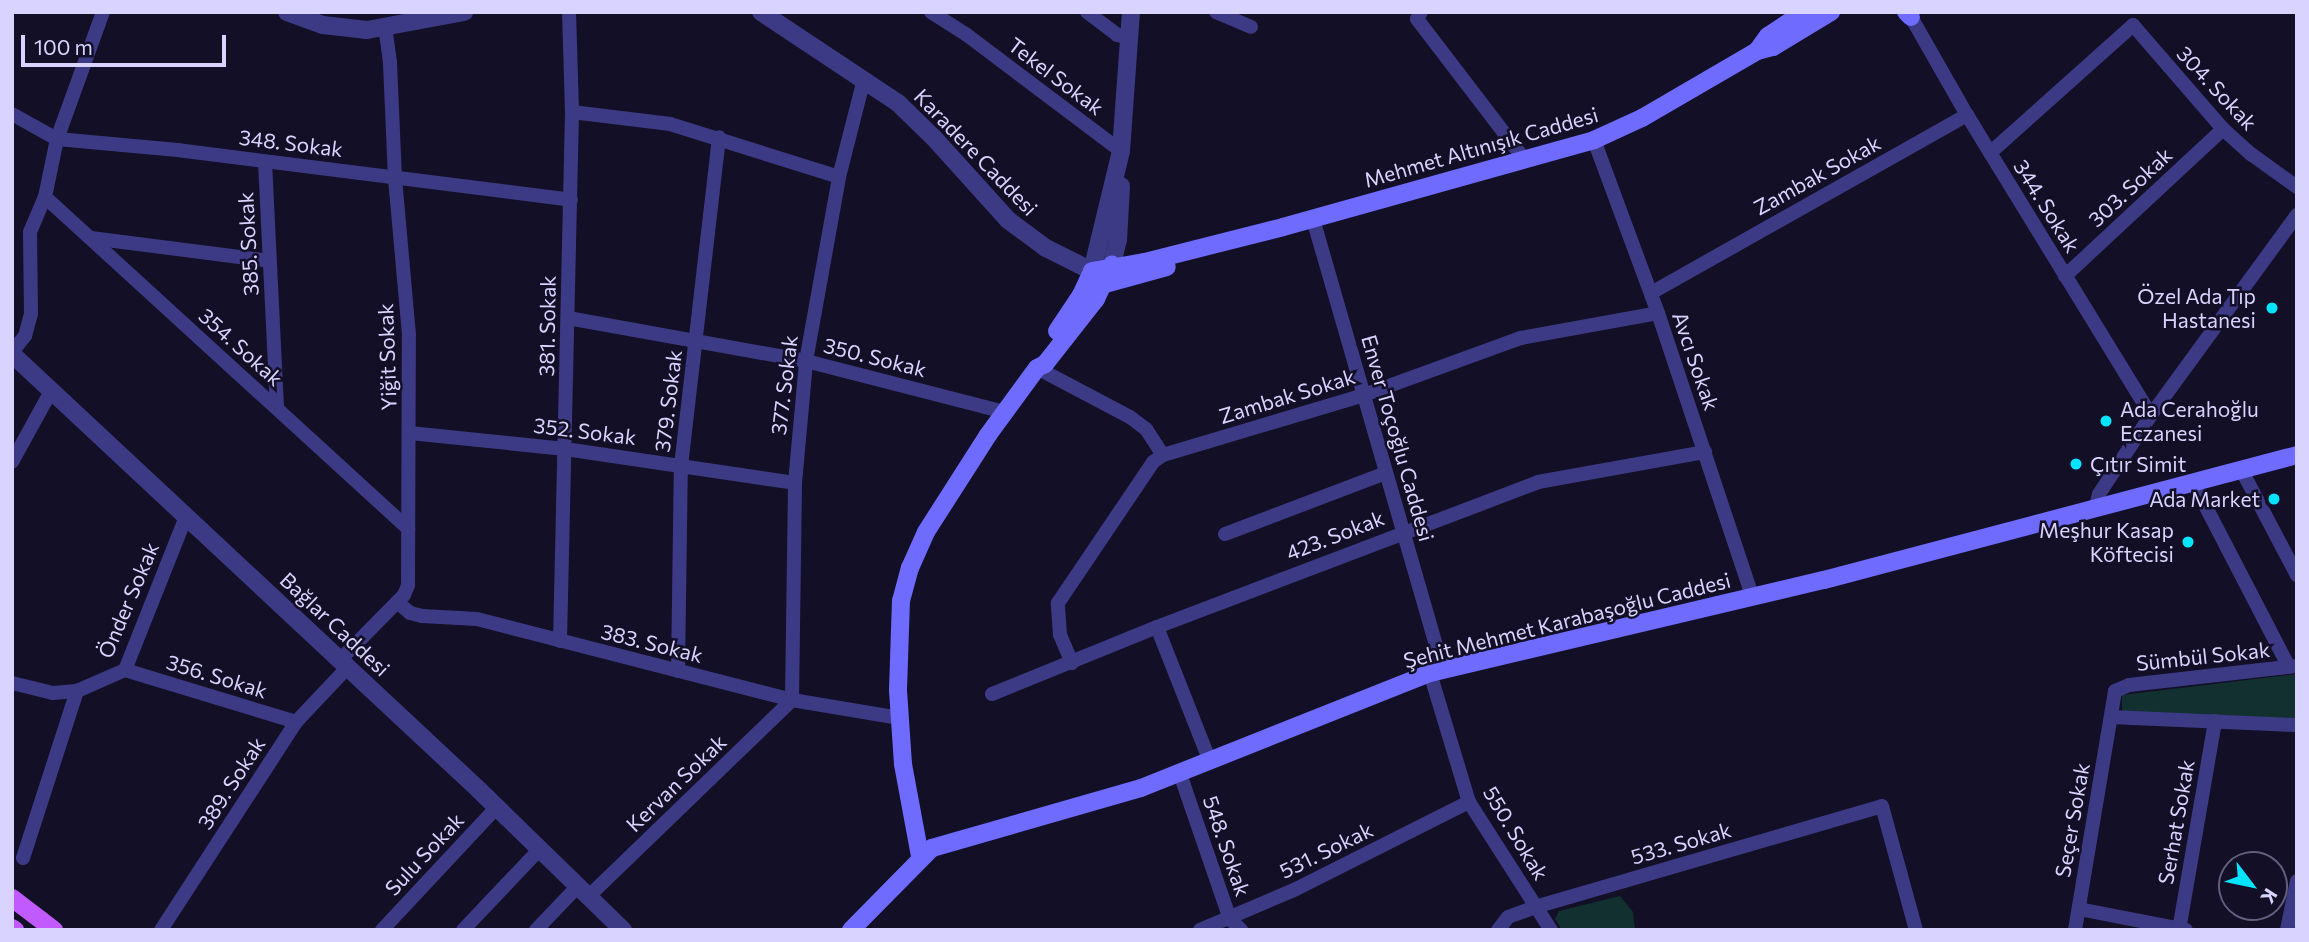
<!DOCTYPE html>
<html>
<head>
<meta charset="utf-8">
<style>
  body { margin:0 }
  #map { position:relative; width:2309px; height:942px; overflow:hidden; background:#130f26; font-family:Commissioner,sans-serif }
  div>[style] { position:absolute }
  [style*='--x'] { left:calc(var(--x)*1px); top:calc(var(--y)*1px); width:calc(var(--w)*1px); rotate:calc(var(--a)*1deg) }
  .green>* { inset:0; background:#12302f }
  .minor>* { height:14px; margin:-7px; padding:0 7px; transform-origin:7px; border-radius:7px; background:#3d3a85 }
  .tertiary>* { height:18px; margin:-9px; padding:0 9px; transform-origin:9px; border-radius:9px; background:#3d3a85 }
  .secondary>* { height:18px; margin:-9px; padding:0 9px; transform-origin:9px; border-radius:9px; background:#6f6bff }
  .primary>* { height:18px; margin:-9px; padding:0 9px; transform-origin:9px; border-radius:9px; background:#c25bff }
  .dots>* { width:19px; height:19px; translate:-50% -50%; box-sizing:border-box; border:4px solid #130f26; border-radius:50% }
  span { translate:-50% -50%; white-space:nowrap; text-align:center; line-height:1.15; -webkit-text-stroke:5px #130f26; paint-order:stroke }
  .street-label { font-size:21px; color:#d9d4ff }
  .poi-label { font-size:21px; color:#d9d4ff }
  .right { translate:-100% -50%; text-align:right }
  .left { translate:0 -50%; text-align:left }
  .frame { position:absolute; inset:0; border:14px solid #d9d4ff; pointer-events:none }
  .north { position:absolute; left:2218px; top:851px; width:70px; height:70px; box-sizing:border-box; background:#130f26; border:2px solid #625e7d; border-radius:50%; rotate:122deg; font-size:19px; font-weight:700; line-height:28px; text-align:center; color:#d9d4ff }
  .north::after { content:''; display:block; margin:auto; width:24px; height:32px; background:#00e5ff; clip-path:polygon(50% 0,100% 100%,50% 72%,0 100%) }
  .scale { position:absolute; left:21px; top:35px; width:205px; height:32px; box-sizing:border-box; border:4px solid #d9d4ff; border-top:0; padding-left:9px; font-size:21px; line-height:24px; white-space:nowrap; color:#d9d4ff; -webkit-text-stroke:5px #130f26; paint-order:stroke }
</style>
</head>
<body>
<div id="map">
  <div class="green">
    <i style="clip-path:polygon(2297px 674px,2297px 720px,2122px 711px,2122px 695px)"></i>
    <i style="clip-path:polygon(1620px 896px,1633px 912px,1635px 930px,1562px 930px,1555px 919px,1559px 911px)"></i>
  </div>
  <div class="minor">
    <i style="--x:931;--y:12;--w:43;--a:32.6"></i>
    <i style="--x:967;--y:35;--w:193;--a:37"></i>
    <i style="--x:1087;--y:12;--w:38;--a:37"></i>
    <i style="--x:1117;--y:35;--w:13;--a:13"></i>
    <i style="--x:1216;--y:12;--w:38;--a:23"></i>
    <i style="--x:1421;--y:12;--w:8;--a:120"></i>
    <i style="--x:1417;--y:19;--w:176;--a:52.6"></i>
    <i style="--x:1911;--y:17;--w:113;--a:60.3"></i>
    <i style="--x:1967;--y:115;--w:352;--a:58.5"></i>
    <i style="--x:572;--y:112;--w:99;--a:7"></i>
    <i style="--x:670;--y:124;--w:177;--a:17.4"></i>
    <i style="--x:12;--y:114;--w:51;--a:29.1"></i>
    <i style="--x:57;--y:139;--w:121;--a:5.2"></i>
    <i style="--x:177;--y:150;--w:397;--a:7.2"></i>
    <i style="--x:1594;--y:140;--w:184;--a:69.7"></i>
    <i style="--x:1658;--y:313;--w:300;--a:71.6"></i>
    <i style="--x:1990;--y:153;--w:192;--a:-41.8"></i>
    <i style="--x:2133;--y:25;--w:138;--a:49.1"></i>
    <i style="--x:2223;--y:129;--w:38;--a:42"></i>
    <i style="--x:2251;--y:154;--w:57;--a:35.7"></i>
    <i style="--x:265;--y:162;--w:245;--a:87.2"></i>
    <i style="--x:45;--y:197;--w:492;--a:42.4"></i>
    <i style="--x:1313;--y:219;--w:468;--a:73.9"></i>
    <i style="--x:91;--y:238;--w:180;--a:7.3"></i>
    <i style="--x:2065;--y:276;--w:216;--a:-42.9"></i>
    <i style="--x:1651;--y:293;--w:363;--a:-29.4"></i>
    <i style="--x:568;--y:318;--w:242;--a:10.2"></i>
    <i style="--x:806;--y:361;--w:205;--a:14.4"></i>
    <i style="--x:12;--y:352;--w:21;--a:-51"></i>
    <i style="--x:25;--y:336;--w:23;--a:-75"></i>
    <i style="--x:31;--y:314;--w:82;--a:-90.7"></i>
    <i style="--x:30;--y:232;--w:38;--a:-67"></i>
    <i style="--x:45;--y:197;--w:59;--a:-78.3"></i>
    <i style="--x:57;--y:139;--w:135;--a:-70.1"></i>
    <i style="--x:1037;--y:368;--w:105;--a:27.8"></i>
    <i style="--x:1130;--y:417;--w:20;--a:37"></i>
    <i style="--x:1146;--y:429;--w:31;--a:57"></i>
    <i style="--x:410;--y:433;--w:156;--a:5.9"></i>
    <i style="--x:565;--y:449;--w:232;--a:8.4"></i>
    <i style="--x:12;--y:462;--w:81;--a:-61.2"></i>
    <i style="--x:2241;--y:469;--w:120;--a:62.2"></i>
    <i style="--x:2193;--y:482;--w:208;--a:62.6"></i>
    <i style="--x:2096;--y:506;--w:12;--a:-76"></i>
    <i style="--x:2099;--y:494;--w:95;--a:-56.6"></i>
    <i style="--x:2151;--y:415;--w:248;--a:-53.9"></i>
    <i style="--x:1225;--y:534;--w:172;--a:-20.8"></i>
    <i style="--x:397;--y:602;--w:17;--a:40"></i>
    <i style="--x:410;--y:613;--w:12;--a:14"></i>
    <i style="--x:422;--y:616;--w:55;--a:3.1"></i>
    <i style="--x:477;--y:619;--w:325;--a:14.4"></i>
    <i style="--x:792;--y:700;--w:109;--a:9.5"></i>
    <i style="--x:1157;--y:627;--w:142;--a:68.5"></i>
    <i style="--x:560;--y:641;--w:529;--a:-88.7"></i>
    <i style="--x:572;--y:112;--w:100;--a:-91.7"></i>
    <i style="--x:340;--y:660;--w:91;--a:-45.4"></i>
    <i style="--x:404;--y:595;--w:11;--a:-68"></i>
    <i style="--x:408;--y:585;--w:250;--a:-89.8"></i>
    <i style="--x:409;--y:335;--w:158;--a:-95.1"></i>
    <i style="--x:395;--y:178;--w:116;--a:-92.5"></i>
    <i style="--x:390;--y:62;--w:35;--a:-98"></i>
    <i style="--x:1072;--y:663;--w:30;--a:-113"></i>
    <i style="--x:1060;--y:635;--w:32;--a:-94"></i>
    <i style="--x:1058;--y:603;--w:170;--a:-56"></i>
    <i style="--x:1153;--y:462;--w:12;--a:-35"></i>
    <i style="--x:1163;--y:455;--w:210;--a:-16.6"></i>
    <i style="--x:1364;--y:395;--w:167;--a:-20"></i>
    <i style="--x:1521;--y:338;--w:139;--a:-10.3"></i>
    <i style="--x:125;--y:670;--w:179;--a:16.9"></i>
    <i style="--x:678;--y:671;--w:205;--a:-89.2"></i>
    <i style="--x:681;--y:466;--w:331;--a:-83.4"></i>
    <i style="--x:1430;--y:673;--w:135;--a:73.2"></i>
    <i style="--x:1469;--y:802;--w:152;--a:57.4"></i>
    <i style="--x:12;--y:683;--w:42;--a:13.7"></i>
    <i style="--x:53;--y:693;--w:24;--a:-5"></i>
    <i style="--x:77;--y:691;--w:52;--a:-23.6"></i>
    <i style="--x:125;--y:670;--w:165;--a:-68.3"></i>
    <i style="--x:992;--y:694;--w:178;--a:-22.1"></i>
    <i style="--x:1157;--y:627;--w:408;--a:-20.8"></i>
    <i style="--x:1538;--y:482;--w:170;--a:-10.2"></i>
    <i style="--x:2111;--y:717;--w:186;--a:2.5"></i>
    <i style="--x:1179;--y:771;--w:157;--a:71"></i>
    <i style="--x:1230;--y:919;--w:16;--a:45"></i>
    <i style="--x:23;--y:858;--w:176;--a:-72.1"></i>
    <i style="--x:589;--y:896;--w:282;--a:-44"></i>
    <i style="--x:792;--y:700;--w:217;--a:-89.2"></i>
    <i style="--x:795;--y:483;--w:122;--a:-84.8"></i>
    <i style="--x:806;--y:361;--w:187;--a:-79.8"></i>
    <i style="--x:839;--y:177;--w:101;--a:-75.7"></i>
    <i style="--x:2079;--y:909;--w:109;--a:11.1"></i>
    <i style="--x:161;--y:930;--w:248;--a:-57"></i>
    <i style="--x:296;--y:722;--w:76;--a:-46.6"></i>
    <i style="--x:382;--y:930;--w:168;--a:-46.9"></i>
    <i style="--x:463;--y:930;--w:112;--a:-46.5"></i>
    <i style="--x:536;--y:930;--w:61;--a:-46.3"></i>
    <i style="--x:1200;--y:930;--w:104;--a:-23.1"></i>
    <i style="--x:1296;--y:889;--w:194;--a:-26.7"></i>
    <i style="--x:1498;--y:930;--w:16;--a:-52"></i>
    <i style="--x:1508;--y:917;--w:29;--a:-20"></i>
    <i style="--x:1535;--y:907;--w:361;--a:-16.2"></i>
    <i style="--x:1882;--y:806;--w:129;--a:74.7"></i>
    <i style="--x:2075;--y:930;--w:242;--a:-80.5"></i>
    <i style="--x:2115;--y:691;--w:15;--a:-23"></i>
    <i style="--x:2129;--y:685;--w:169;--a:-6.5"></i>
    <i style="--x:2179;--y:930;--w:212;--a:-80.2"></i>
    <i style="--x:2287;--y:930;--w:50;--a:-78.5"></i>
  </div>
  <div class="tertiary">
    <i style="--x:287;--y:12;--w:38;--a:20"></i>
    <i style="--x:323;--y:25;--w:44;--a:6.5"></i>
    <i style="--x:367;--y:30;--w:99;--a:-10.5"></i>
    <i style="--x:761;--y:12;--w:164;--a:33.6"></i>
    <i style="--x:898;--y:103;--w:50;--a:44.2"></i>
    <i style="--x:934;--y:138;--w:110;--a:47.9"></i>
    <i style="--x:1008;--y:220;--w:47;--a:36.4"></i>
    <i style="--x:1046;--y:248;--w:51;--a:26.6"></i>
    <i style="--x:1092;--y:271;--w:123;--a:-76.4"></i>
    <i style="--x:1121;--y:151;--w:139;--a:-85.9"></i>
    <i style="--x:1112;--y:265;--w:26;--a:-77"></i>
    <i style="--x:1118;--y:240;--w:54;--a:-86.8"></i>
    <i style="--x:12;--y:354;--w:639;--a:43.03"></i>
    <i style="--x:479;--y:790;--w:201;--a:44.2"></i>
  </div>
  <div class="secondary">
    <i style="--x:1906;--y:12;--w:7;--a:45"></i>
    <i style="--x:1757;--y:51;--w:19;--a:-54"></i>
    <i style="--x:1768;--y:36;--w:43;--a:-33.7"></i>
    <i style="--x:1092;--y:271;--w:54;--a:-9.6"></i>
    <i style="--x:1145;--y:262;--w:142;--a:-14.2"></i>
    <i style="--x:1283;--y:227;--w:323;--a:-15.6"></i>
    <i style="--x:1594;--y:140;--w:53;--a:-24.6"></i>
    <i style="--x:1642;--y:118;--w:133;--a:-30.2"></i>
    <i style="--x:1757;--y:51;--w:16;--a:-14"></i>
    <i style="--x:1773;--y:47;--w:68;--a:-31.1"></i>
    <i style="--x:1099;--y:278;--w:8;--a:45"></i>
    <i style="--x:1105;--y:284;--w:64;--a:-15.3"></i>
    <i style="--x:1057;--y:331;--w:43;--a:-56.3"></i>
    <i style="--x:1081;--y:295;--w:26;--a:-65"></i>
    <i style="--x:920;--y:856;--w:94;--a:-100.5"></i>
    <i style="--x:903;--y:764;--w:74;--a:-93.9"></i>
    <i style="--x:898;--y:690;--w:89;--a:-88.1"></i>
    <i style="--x:901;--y:601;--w:34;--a:-75"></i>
    <i style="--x:910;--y:568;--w:39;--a:-66"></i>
    <i style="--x:926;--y:532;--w:115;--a:-57.4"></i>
    <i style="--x:988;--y:435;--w:83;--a:-53.8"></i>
    <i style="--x:1037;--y:368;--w:9;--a:-27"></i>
    <i style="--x:1045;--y:364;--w:83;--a:-51.9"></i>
    <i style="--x:1096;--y:299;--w:38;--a:-65"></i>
    <i style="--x:851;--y:930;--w:115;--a:-45.4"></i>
    <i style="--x:932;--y:848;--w:217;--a:-16"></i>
    <i style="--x:1141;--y:788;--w:311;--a:-21.7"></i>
    <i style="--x:1430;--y:673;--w:405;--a:-13.3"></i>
    <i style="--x:1824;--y:580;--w:489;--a:-14.8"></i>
  </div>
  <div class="primary">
    <i style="--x:12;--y:898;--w:53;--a:37.3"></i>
    <i style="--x:12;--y:928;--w:4;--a:34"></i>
  </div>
  <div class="dots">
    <i style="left:2272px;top:308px;background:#00e5ff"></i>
    <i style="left:2106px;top:421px;background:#00e5ff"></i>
    <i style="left:2076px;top:464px;background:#00e5ff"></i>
    <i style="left:2274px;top:499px;background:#00e5ff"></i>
    <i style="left:2188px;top:542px;background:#00e5ff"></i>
  </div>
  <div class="street-label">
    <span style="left:1056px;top:76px;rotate:37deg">Tekel Sokak</span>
    <span style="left:2217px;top:88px;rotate:47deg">304. Sokak</span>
    <span style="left:291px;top:143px;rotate:7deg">348. Sokak</span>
    <span style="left:1481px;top:147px;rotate:-16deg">Mehmet Altınışık Caddesi</span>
    <span style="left:976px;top:152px;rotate:46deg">Karadere Caddesi</span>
    <span style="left:1817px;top:175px;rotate:-29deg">Zambak Sokak</span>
    <span style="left:2130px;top:187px;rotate:-43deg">303. Sokak</span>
    <span style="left:2047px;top:206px;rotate:58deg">344. Sokak</span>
    <span style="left:248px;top:244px;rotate:-93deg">385. Sokak</span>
    <span style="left:547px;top:326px;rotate:-89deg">381. Sokak</span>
    <span style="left:241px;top:347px;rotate:42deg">354. Sokak</span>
    <span style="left:387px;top:357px;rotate:-92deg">Yiğit Sokak</span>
    <span style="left:875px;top:357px;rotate:14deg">350. Sokak</span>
    <span style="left:1696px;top:361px;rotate:71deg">Avcı Sokak</span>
    <span style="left:784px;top:385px;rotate:-83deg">377. Sokak</span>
    <span style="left:1287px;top:396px;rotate:-17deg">Zambak Sokak</span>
    <span style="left:668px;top:401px;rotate:-83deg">379. Sokak</span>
    <span style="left:585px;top:431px;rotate:7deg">352. Sokak</span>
    <span style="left:1398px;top:438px;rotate:74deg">Enver Toçoğlu Caddesi</span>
    <span style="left:1335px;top:535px;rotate:-21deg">423. Sokak</span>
    <span style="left:128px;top:600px;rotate:-67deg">Önder Sokak</span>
    <span style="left:1567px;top:620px;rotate:-14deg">Şehit Mehmet Karabaşoğlu Caddesi</span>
    <span style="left:335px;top:624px;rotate:43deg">Bağlar Caddesi</span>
    <span style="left:652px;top:643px;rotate:14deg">383. Sokak</span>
    <span style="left:2203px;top:656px;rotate:-6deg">Sümbül Sokak</span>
    <span style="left:217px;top:676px;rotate:17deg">356. Sokak</span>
    <span style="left:231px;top:783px;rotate:-57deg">389. Sokak</span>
    <span style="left:676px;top:783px;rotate:-44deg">Kervan Sokak</span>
    <span style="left:2072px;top:820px;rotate:-80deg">Seçer Sokak</span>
    <span style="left:2176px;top:822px;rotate:-80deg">Serhat Sokak</span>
    <span style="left:1516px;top:833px;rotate:59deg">550. Sokak</span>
    <span style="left:1681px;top:843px;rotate:-16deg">533. Sokak</span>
    <span style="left:1227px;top:846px;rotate:71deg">548. Sokak</span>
    <span style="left:1326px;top:850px;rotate:-26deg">531. Sokak</span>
    <span style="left:424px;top:854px;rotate:-47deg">Sulu Sokak</span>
  </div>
  <div class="poi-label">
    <span class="right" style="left:2256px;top:308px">Özel Ada Tıp<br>Hastanesi</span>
    <span class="left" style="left:2120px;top:421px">Ada Cerahoğlu<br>Eczanesi</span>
    <span class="left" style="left:2090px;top:464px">Çıtır Simit</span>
    <span class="right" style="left:2260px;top:499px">Ada Market</span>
    <span class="right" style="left:2174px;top:542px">Meşhur Kasap<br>Köftecisi</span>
  </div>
  <div class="frame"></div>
  <div class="north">K</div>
  <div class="scale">100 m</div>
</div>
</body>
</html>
